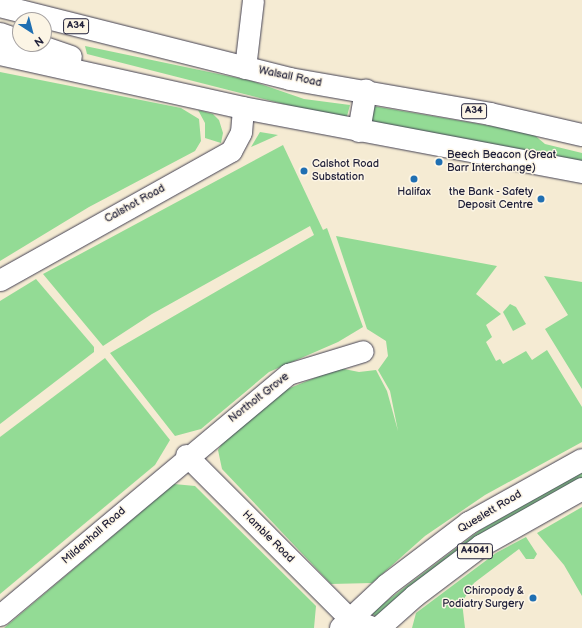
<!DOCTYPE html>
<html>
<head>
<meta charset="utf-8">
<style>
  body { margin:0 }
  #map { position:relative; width:582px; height:628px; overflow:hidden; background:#f5ebd3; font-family:"Balsamiq Sans",sans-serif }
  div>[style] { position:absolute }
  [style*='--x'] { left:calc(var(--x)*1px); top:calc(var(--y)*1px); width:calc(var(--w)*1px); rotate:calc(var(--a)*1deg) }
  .green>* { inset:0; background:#93db95 }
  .roads { filter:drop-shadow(0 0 1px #424052) drop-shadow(0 0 1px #424052) }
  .minor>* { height:21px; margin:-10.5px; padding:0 10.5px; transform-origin:10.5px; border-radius:10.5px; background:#fff }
  .highway>* { height:22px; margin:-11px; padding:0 11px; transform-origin:11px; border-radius:11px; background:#fff }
  .dots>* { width:11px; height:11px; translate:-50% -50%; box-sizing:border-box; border:2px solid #fcf5e5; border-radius:50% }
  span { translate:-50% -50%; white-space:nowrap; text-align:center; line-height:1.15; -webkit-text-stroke:3px #fcf5e5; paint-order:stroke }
  .shield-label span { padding:1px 3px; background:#fcf5e5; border:1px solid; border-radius:3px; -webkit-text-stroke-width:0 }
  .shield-label { font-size:10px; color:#22223b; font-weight:700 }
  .street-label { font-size:11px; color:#22223b }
  .poi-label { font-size:11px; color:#22223b }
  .left { translate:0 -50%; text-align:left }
  .right { translate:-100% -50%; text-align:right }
  .north { position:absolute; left:12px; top:12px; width:40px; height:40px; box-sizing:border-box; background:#fcf5e5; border:1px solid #a5a1a1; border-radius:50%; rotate:144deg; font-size:11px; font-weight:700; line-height:16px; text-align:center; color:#22223b }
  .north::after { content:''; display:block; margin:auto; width:14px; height:18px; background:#1f6fb2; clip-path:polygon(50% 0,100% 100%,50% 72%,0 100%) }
</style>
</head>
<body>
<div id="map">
  <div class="green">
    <i style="clip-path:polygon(85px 46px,252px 81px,304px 99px,350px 105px,346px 120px,87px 54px)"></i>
    <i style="clip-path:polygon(0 72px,181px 108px,199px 119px,201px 141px,195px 151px,89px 207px,0 261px)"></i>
    <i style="clip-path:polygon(373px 106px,532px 133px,545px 144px,582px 153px,582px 164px,456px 142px,438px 134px,373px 123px,370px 116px)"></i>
    <i style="clip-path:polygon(198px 110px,213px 114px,219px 120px,223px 133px,221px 143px,205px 138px,205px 123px)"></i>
    <i style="clip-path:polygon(260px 132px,278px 135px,251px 147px)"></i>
    <i style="clip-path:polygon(283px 145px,323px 230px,327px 228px,363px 327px,338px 342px,269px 372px,201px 429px,175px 436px,110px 353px,314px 235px,310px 226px,152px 314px,103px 346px,43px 274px)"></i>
    <i style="clip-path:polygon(336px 236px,497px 266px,476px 294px,501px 314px,486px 325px,492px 337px,486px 342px,496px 361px,500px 359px,503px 364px,526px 351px,532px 360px,547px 350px,582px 407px,582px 442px,485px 495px,425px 536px,372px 583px,331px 584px,222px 469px,218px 450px,223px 442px,285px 390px,339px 368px,359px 372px,376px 370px,387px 391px,398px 431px,390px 391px,378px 370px,388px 356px,386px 341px,367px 329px)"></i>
    <i style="clip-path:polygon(544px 276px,582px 282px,582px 389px,545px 329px,568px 315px)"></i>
    <i style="clip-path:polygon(36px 279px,94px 347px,94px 352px,0 424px,0 301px)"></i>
    <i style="clip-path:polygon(510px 304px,516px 307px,526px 324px,513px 331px,503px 312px)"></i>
    <i style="clip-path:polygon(105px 358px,170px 440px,155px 465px,0 594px,0 437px)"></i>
    <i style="clip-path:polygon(582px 472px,582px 480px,377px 617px,371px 613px,480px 530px)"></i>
    <i style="clip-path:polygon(174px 484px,195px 486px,316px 606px,314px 628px,4px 628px)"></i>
    <i style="clip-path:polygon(582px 507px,582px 596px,564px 565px,537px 533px)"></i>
    <i style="clip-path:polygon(526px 537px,537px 554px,534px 559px,526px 559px,519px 549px,474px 583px,462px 602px,465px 628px,412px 628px,416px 613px,496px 553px)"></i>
  </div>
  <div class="roads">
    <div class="minor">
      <i style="--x:245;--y:68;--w:68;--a:-83.3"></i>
      <i style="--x:0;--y:280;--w:265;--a:-29.2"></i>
      <i style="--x:231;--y:151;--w:21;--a:-62"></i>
      <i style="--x:241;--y:132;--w:24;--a:-85"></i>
      <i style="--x:186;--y:455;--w:231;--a:45"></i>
      <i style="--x:349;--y:618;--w:28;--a:21"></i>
      <i style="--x:0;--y:615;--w:376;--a:-39.9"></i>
      <i style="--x:288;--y:374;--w:78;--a:-17"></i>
    </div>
    <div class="highway">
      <i style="--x:0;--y:6;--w:299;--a:14.1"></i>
      <i style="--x:290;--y:79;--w:203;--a:9.9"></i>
      <i style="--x:490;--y:114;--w:94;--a:12.9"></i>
      <i style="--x:0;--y:34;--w:21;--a:19"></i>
      <i style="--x:33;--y:44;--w:40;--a:18.9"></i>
      <i style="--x:0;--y:54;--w:249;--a:12.5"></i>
      <i style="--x:243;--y:108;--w:345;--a:10.7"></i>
      <i style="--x:359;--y:131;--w:41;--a:-80.1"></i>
      <i style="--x:341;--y:628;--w:63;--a:-43.1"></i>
      <i style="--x:387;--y:585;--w:103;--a:-37.1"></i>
      <i style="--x:469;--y:523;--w:129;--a:-29.1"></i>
      <i style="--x:379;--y:628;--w:48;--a:-41.6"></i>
      <i style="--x:415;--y:596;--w:83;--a:-37.1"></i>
      <i style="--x:481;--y:546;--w:116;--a:-29.4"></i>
    </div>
  </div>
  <div class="dots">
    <i style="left:439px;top:162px;background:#1f6fb2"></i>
    <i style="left:304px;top:171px;background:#1f6fb2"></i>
    <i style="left:414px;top:179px;background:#1f6fb2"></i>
    <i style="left:541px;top:199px;background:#1f6fb2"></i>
    <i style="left:533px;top:598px;background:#1f6fb2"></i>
  </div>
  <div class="shield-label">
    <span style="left:76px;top:26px">A34</span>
    <span style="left:474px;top:111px">A34</span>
    <span style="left:475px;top:551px">A4041</span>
  </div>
  <div class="street-label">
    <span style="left:290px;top:77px;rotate:12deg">Walsall Road</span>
    <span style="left:135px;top:204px;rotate:-29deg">Calshot Road</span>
    <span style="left:259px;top:398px;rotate:-38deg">Northolt Grove</span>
    <span style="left:490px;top:512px;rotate:-31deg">Queslett Road</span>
    <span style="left:94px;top:536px;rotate:-41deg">Mildenhall Road</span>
    <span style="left:268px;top:537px;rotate:45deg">Hamble Road</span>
  </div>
  <div class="poi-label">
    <span class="left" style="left:447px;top:162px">Beech Beacon (Great<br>Barr Interchange)</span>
    <span class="left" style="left:312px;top:171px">Calshot Road<br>Substation</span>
    <span style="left:414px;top:192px">Halifax</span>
    <span class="right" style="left:533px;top:199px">the Bank - Safety<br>Deposit Centre</span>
    <span class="right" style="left:524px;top:598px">Chiropody &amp;<br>Podiatry Surgery</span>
  </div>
  <div class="north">N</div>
</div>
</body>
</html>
